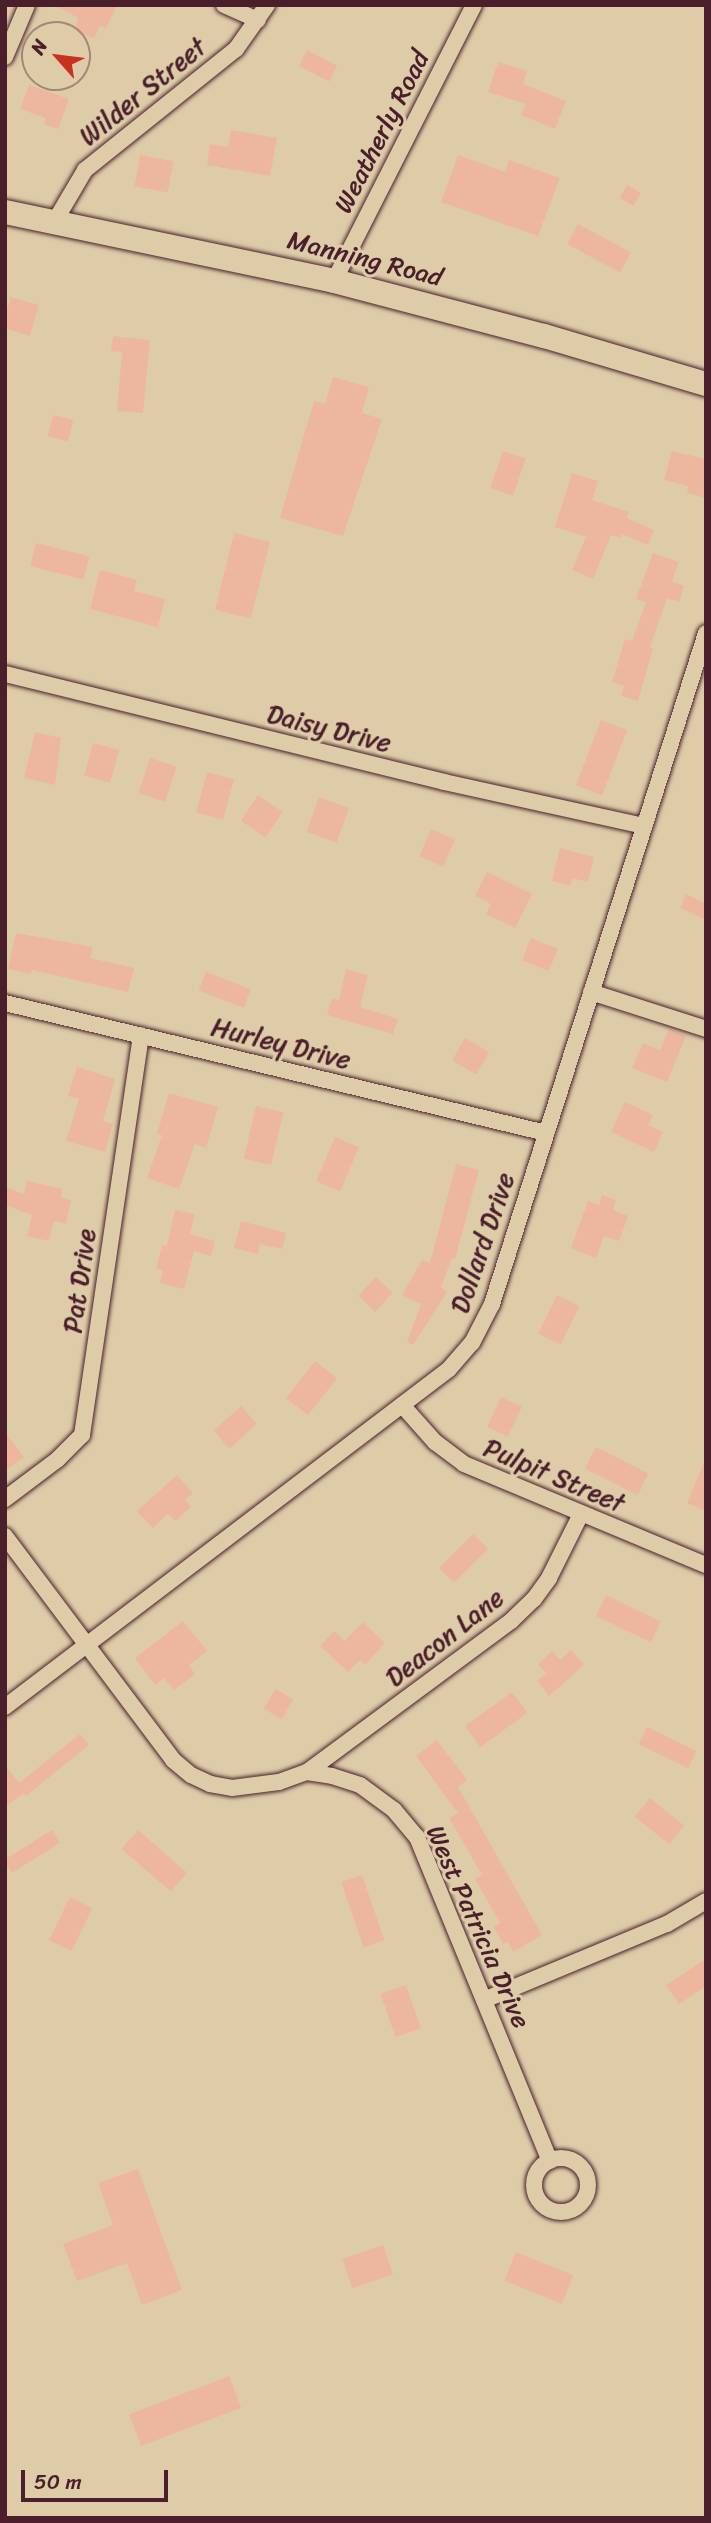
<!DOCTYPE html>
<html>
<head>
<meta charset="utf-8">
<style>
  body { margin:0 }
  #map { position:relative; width:711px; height:2523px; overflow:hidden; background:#decca9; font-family:Sriracha,sans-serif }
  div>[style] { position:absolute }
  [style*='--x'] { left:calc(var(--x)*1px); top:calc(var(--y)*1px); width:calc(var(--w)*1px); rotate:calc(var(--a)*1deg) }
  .building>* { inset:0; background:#ecb79e; transform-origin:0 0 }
  .roads { filter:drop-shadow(0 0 2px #4a1f2b) drop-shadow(0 0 2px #4a1f2b) }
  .minor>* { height:16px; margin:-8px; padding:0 8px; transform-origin:8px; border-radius:8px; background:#decca9 }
  .minor>.ring { margin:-8px; padding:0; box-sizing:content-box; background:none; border:16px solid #decca9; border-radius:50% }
  .primary>* { height:24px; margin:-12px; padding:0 12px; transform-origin:12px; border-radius:12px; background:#decca9 }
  span { translate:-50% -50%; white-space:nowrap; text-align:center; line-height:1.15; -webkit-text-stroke:6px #decca9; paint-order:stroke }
  .street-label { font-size:26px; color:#4a1f2b }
  .frame { position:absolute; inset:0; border:7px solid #4a1f2b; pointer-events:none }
  .north { position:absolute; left:21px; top:21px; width:70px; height:70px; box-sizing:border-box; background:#decca9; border:2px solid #a38777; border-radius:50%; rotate:298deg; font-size:19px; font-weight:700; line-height:28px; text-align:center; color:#4a1f2b }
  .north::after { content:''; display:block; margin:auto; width:24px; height:32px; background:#c8321e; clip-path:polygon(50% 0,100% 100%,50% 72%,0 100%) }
  .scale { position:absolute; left:21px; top:2470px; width:147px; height:32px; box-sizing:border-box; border:4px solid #4a1f2b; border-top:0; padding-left:9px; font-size:21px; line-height:24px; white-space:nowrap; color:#4a1f2b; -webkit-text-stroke:5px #decca9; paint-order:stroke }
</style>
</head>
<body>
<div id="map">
  <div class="building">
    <i style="clip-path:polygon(53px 5px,117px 5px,106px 28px,100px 26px,94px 39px,74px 29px,79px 18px)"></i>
    <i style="left:307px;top:50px;width:34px;height:18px;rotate:27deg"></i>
    <i style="clip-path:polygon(498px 62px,527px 71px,523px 84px,566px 101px,555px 129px,521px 115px,526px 104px,488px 92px)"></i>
    <i style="clip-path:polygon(29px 85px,69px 99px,58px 129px,44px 124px,46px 118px,20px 109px)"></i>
    <i style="clip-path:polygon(231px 130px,277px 138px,270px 176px,207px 165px,210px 144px,228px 147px)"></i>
    <i style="left:140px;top:155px;width:34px;height:32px;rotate:10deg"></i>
    <i style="clip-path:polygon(458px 155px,505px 172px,509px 160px,560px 178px,538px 236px,441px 202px)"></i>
    <i style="left:627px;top:185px;width:16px;height:15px;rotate:30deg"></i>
    <i style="left:578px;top:224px;width:60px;height:23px;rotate:28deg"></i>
    <i style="left:11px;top:297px;width:29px;height:32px;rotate:16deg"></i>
    <i style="clip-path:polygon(113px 336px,150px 340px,143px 413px,117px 411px,122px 352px,111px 351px)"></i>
    <i style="clip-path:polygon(333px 377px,369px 387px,362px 413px,382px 419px,343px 536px,280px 518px,314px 401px,325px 404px)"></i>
    <i style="left:53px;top:415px;width:21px;height:22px;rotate:14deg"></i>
    <i style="left:503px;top:451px;width:24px;height:39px;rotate:19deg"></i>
    <i style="clip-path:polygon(672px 451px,706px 459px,706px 498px,687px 493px,688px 486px,664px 480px)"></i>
    <i style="clip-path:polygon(572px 473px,598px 481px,592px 500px,629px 512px,627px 518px,654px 530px,648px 545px,622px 534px,621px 538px,611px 535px,593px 579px,572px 570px,586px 537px,555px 527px)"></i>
    <i style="left:234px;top:533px;width:37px;height:79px;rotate:14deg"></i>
    <i style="left:36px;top:543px;width:55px;height:24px;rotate:14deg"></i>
    <i style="clip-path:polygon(653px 553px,679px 562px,672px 581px,684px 586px,679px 602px,667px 598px,650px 647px,653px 648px,638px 701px,621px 696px,624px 686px,612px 682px,625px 639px,632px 641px,646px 602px,636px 599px)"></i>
    <i style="clip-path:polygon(100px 570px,137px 580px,134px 591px,165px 599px,158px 627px,90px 609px)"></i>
    <i style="left:601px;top:720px;width:28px;height:70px;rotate:21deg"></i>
    <i style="clip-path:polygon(35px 732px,61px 738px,55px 785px,24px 778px)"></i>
    <i style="left:93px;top:743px;width:27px;height:34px;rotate:15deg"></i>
    <i style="left:150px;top:758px;width:28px;height:37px;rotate:18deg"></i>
    <i style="left:207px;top:772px;width:28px;height:42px;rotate:15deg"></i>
    <i style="left:258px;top:795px;width:30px;height:31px;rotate:34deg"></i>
    <i style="left:319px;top:797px;width:32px;height:37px;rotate:20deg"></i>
    <i style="left:431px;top:829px;width:26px;height:30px;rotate:23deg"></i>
    <i style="clip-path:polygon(560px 848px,594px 857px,588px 882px,572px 878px,570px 886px,552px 881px)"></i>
    <i style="clip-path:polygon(487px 872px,532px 894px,515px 928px,486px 914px,491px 904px,475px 896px)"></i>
    <i style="clip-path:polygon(686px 894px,706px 904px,706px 920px,680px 908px)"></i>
    <i style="clip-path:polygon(16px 933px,93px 947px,90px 958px,134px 968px,128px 992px,32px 970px,31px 974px,8px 969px)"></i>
    <i style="left:531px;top:938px;width:29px;height:24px;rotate:22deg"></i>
    <i style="clip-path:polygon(346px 969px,368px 975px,360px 1007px,398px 1019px,393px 1034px,327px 1015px,332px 998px,339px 1000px)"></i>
    <i style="left:206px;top:972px;width:48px;height:20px;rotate:21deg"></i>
    <i style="clip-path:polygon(669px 1029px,686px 1036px,667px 1082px,632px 1068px,643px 1043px,660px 1050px)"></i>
    <i style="left:465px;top:1038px;width:28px;height:26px;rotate:30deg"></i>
    <i style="clip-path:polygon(77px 1067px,115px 1079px,103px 1121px,113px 1124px,105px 1152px,66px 1141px,79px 1099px,68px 1096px)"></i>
    <i style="clip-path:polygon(169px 1093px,218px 1107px,206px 1148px,195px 1144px,179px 1189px,147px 1178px,162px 1135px,157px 1134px)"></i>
    <i style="clip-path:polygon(625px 1102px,653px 1115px,648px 1125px,663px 1132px,654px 1152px,611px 1132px)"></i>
    <i style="left:256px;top:1106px;width:28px;height:54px;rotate:13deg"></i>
    <i style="left:335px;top:1137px;width:26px;height:48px;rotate:23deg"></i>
    <i style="clip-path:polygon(456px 1164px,479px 1170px,455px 1259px,452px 1258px,441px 1287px,447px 1292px,413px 1345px,407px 1342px,421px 1304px,402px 1295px,422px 1260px,430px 1263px)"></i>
    <i style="clip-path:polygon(27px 1181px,62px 1189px,61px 1198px,71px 1200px,66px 1224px,54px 1221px,49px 1241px,27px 1236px,32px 1215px,5px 1205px,5px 1187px,24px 1194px)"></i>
    <i style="clip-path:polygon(602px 1195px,616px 1200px,613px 1210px,628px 1216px,619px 1241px,604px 1236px,596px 1258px,571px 1248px,588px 1201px,599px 1205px)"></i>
    <i style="clip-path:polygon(175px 1210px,195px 1214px,190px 1234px,215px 1241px,211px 1256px,194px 1251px,184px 1289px,160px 1283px,163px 1270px,156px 1269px,162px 1245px,167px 1246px)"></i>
    <i style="clip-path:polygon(241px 1221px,286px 1233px,282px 1249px,260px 1244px,258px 1254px,234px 1248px)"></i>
    <i style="left:376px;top:1277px;width:23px;height:26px;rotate:43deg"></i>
    <i style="left:557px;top:1295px;width:25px;height:43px;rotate:26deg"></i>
    <i style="left:315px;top:1361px;width:28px;height:47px;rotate:38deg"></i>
    <i style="left:501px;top:1397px;width:23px;height:33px;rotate:25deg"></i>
    <i style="left:241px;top:1406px;width:24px;height:37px;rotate:48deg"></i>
    <i style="clip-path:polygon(5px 1432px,24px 1457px,5px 1471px)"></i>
    <i style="left:596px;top:1447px;width:59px;height:24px;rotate:27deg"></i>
    <i style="clip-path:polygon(706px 1458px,706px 1511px,687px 1503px)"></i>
    <i style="clip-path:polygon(177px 1475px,193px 1493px,185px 1500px,191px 1507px,175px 1521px,168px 1514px,153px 1528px,137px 1511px)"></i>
    <i style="left:473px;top:1534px;width:21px;height:48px;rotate:45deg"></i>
    <i style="left:606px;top:1595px;width:61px;height:23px;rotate:26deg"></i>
    <i style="clip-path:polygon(183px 1621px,207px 1651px,189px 1665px,195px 1674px,174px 1690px,164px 1678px,155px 1685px,135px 1658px)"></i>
    <i style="clip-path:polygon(363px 1622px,385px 1643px,365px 1665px,360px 1660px,348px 1672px,320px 1646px,334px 1631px,345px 1641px)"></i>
    <i style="clip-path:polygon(571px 1650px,584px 1665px,549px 1696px,537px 1681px,546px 1673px,538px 1664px,552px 1651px,560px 1660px)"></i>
    <i style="left:275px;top:1689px;width:21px;height:23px;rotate:29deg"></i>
    <i style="left:512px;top:1692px;width:26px;height:58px;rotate:54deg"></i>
    <i style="left:647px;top:1727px;width:55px;height:19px;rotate:26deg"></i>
    <i style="clip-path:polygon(80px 1734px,89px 1745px,26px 1796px,23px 1793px,5px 1807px,5px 1765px,19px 1783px)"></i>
    <i style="clip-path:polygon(437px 1740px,467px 1780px,458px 1787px,542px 1935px,513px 1952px,508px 1942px,503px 1944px,494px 1927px,500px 1923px,475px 1879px,482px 1875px,449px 1818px,458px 1813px,416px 1756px)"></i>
    <i style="left:650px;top:1798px;width:44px;height:24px;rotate:39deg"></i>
    <i style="left:52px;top:1830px;width:15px;height:57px;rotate:58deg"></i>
    <i style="left:138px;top:1830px;width:65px;height:25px;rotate:41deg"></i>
    <i style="left:362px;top:1875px;width:69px;height:22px;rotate:71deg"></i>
    <i style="left:70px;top:1897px;width:25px;height:48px;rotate:26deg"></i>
    <i style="clip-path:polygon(706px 1959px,706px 1986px,679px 2004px,666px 1985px)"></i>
    <i style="left:406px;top:1985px;width:46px;height:27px;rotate:71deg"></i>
    <i style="clip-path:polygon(138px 2169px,182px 2290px,142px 2305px,127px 2263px,77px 2281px,63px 2244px,113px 2225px,98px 2183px)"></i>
    <i style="left:383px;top:2245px;width:31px;height:43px;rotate:71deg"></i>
    <i style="left:516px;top:2252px;width:62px;height:31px;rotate:22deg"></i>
    <i style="left:229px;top:2376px;width:34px;height:107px;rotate:69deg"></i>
  </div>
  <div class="roads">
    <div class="minor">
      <i style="--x:224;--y:5;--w:37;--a:24"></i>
      <i style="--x:5;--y:57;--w:56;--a:-67.1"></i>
      <i style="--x:55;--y:221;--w:59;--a:-59.5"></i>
      <i style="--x:85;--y:170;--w:193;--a:-38.7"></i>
      <i style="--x:236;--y:49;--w:54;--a:-54.8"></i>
      <i style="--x:334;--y:281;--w:309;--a:-63.1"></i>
      <i style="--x:5;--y:674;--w:452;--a:13.8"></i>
      <i style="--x:444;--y:782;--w:205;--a:12.4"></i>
      <i style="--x:591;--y:992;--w:121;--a:17.8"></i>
      <i style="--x:5;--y:1003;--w:556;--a:13.51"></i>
      <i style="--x:402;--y:1405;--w:50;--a:48.3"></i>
      <i style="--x:435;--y:1442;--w:36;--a:37"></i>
      <i style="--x:464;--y:1464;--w:262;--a:22.7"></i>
      <i style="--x:5;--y:1499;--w:66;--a:-37"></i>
      <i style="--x:58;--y:1459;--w:34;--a:-45"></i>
      <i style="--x:82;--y:1435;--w:404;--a:-81.6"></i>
      <i style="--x:5;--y:1536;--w:280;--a:53.1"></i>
      <i style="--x:173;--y:1760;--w:23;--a:40"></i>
      <i style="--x:191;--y:1775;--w:21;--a:25"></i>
      <i style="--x:210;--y:1784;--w:22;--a:10"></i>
      <i style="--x:232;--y:1788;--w:47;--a:-7.3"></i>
      <i style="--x:279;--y:1782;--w:30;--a:-20"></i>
      <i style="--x:307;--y:1772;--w:25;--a:9"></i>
      <i style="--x:332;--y:1776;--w:29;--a:18"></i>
      <i style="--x:360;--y:1785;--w:42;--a:36.3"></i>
      <i style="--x:394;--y:1810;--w:35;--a:50"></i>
      <i style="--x:417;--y:1837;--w:350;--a:67.7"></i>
      <i style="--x:5;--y:1707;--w:558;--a:-37.28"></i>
      <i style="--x:449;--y:1369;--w:35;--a:-49"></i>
      <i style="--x:472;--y:1343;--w:44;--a:-62.9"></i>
      <i style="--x:492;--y:1304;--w:704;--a:-72.31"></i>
      <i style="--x:307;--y:1772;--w:254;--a:-36.5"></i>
      <i style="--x:511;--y:1621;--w:32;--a:-44"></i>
      <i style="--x:534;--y:1599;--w:26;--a:-54"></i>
      <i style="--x:549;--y:1578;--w:72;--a:-63.4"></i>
      <i style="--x:484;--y:2000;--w:198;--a:-22.6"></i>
      <i style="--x:667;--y:1924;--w:45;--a:-30.5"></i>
      <i class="ring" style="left:534px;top:2158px;width:38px;height:38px"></i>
    </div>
    <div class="primary">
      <i style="--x:5;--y:212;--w:336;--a:11.8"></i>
      <i style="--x:334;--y:281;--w:217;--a:14.7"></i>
      <i style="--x:544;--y:336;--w:169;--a:16.5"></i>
    </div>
  </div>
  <div class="street-label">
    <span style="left:143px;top:92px;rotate:-39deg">Wilder Street</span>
    <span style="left:382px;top:132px;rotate:-63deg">Weatherly Road</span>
    <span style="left:365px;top:259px;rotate:14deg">Manning Road</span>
    <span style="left:329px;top:729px;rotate:14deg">Daisy Drive</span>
    <span style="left:281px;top:1044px;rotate:14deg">Hurley Drive</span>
    <span style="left:483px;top:1243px;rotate:-71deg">Dollard Drive</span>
    <span style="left:80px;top:1281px;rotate:-82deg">Pat Drive</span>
    <span style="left:554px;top:1476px;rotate:23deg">Pulpit Street</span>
    <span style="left:445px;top:1638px;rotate:-38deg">Deacon Lane</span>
    <span style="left:478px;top:1927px;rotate:66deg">West Patricia Drive</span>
  </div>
  <div class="frame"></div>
  <div class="north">N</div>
  <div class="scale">50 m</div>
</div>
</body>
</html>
